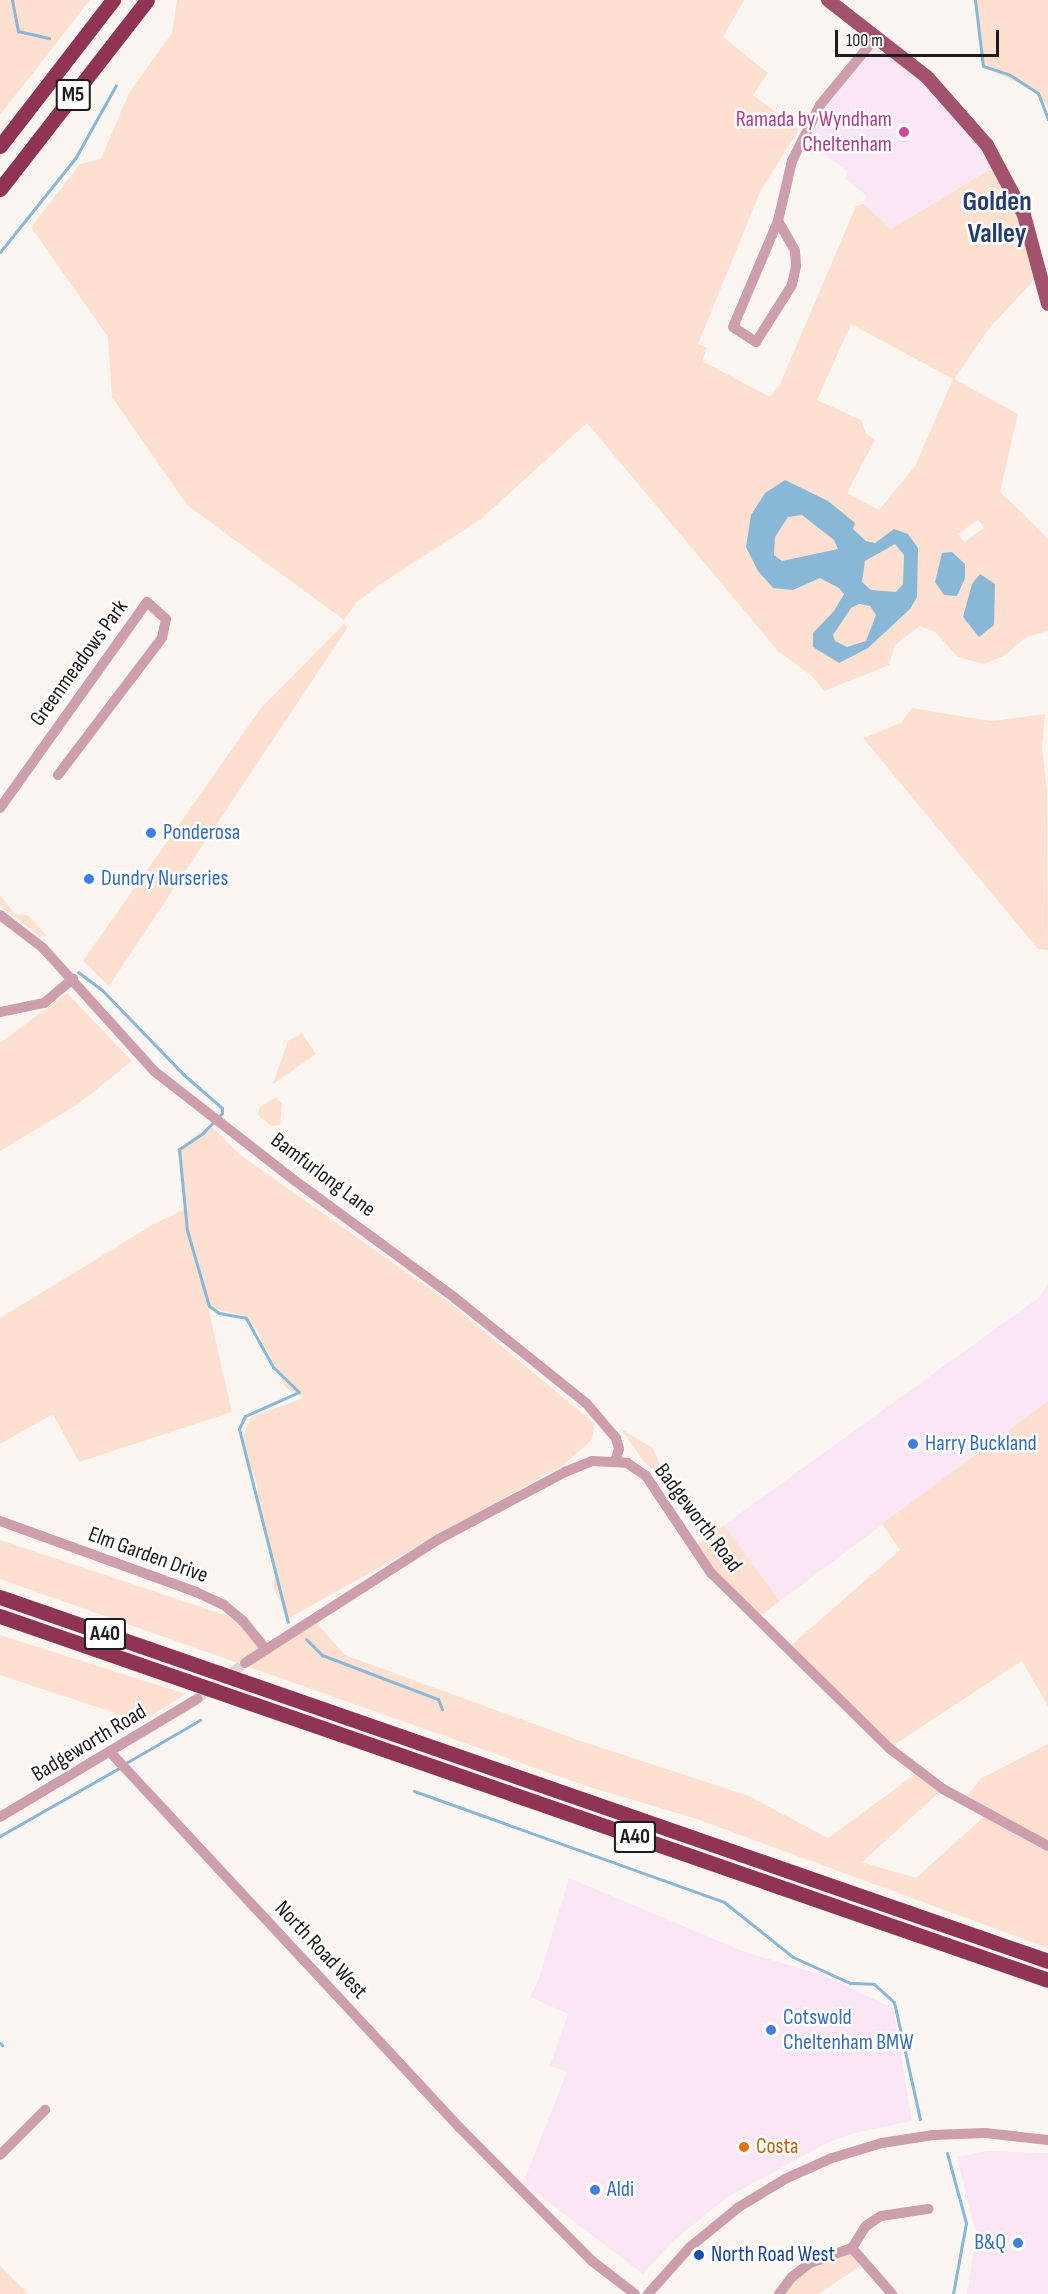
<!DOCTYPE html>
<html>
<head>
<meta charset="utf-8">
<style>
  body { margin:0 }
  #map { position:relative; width:1048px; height:2294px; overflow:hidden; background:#fcf6f3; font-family:"Sofia Sans Condensed",sans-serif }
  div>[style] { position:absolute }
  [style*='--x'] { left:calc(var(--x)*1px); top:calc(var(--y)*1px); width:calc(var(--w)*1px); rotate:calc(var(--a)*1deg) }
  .commercial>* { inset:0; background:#fbe6f6 }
  .green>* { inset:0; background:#fde0d0 }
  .water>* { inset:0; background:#88b7d7 }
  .stream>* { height:3px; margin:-1.5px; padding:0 1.5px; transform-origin:1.5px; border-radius:1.5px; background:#88b7d7 }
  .minor-tunnel>* { height:10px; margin-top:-5px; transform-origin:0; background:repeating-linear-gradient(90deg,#dbd5d3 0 10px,transparent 0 15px) }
  .minor>* { height:10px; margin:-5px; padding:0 5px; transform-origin:5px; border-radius:5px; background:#cd9eab }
  .major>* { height:14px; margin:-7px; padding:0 7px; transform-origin:7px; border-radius:7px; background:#a2526c }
  .highway>* { height:15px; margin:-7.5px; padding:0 7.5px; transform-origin:7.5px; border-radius:7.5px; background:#903456 }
  .dots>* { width:16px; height:16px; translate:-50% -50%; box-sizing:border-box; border:3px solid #fff; border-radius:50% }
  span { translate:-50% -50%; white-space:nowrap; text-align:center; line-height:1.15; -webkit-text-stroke:5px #fff; paint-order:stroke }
  .shield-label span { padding:2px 4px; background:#fff; border:2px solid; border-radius:4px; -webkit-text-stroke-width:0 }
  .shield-label { font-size:21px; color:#1e1c1b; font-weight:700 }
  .hotel-label { font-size:22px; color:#b23c85 }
  .right { translate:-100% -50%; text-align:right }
  .street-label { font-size:22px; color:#1e1c1b }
  .shop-label { font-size:22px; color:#366cbe }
  .left { translate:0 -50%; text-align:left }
  .food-label { font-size:22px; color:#c56008 }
  .transit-label { font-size:22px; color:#164399 }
  .district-label { font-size:28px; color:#233c73; font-weight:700 }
  .scale { position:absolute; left:835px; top:30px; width:164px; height:27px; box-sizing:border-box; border:3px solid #1e1c1b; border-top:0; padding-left:8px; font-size:18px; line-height:21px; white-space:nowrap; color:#1e1c1b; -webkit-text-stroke:4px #fff; paint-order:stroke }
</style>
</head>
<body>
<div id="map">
  <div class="commercial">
    <i style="clip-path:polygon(877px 36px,927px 77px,999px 164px,891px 229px,864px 204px,866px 195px,845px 179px,847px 171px,817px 149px,822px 136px,809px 126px)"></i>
    <i style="clip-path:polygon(1048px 1283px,1048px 1401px,780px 1601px,724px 1525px,1041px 1296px)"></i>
    <i style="clip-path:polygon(569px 1878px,745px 1952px,822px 1975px,893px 2008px,912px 2121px,854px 2133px,827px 2143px,726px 2198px,671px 2243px,643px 2274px,523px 2183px,567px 2072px,550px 2066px,568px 2014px,530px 1997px,539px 1978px)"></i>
    <i style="clip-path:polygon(988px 2151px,1048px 2153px,1048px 2294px,967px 2294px,976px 2234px,957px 2157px)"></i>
  </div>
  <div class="green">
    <i style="clip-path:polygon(0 0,90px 0,0 115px)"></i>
    <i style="clip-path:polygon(evenodd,177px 0,744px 0,723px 37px,768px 73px,753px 95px,799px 129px,761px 190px,698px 344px,707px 348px,702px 361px,770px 397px,780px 384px,856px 206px,864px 204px,891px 229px,999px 164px,1042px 272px,990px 327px,954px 379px,1018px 414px,1000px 492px,1048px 538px,1048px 631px,1026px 637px,1004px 656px,983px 664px,958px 657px,935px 632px,920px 626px,895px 645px,889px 665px,824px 691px,812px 676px,778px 651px,587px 423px,481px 519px,379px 585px,357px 602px,344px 620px,187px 505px,112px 397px,108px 337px,31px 227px,80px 164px,101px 159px,129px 93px,172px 33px,177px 0,851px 324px,953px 379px,915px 466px,879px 510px,847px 493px,875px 440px,866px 434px,861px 420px,817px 400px,851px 324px,177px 0,978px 520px,984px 528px,964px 542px,958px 534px,978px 520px)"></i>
    <i style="clip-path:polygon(975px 0,1048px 0,1048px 108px,1038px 93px,983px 66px)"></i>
    <i style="clip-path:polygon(344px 624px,348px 627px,109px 986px,83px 961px,261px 708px)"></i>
    <i style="clip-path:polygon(912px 708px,991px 721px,1045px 714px,1042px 748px,1047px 791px,1048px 950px,1038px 949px,863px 738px,901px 723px)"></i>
    <i style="clip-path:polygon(0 895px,15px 914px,28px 915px,47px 936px,41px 937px,0 906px)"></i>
    <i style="clip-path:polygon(67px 993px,132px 1061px,78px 1104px,0 1151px,0 1043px)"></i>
    <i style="clip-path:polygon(302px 1033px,316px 1054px,273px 1084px,288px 1041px)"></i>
    <i style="clip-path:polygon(276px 1097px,282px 1104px,280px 1125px,271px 1126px,258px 1115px,260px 1107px)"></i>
    <i style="clip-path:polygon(210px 1125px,239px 1154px,451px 1304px,595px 1424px,591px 1441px,563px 1465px,289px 1618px,273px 1587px,275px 1575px,256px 1502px,258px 1487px,241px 1441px,251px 1417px,303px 1398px,286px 1388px,254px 1325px,244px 1316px,208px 1307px,232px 1412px,79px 1462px,53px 1414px,0 1444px,0 1318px,154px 1224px,187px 1208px,178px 1149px)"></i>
    <i style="clip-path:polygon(1048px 1401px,1048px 1706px,1022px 1661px,889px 1748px,788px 1648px,900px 1550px,882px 1524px)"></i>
    <i style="clip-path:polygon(621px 1429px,653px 1448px,665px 1479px,644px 1462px)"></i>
    <i style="clip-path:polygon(724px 1525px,780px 1601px,756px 1619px,694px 1547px)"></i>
    <i style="clip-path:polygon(0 1540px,243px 1621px,266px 1649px,312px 1618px,345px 1655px,578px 1740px,749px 1796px,828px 1838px,917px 1773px,943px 1789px,862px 1862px,916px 1878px,987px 1814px,964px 1801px,980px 1779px,1048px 1744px,1048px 1948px,694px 1818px,589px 1787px,0 1579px)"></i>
    <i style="clip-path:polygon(0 1635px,186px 1694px,142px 1722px,0 1675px)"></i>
    <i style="clip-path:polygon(852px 2248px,864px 2263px,819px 2294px,779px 2294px,791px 2277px)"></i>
    <i style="clip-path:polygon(0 2266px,28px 2294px,0 2294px)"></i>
  </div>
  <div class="water">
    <i style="clip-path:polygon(evenodd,785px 480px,828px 501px,855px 523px,853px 529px,866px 541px,875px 543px,894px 529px,908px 534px,918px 548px,917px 597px,910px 609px,868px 648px,839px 663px,813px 647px,813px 633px,834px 611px,844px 594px,839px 588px,820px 578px,793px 590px,773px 588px,758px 571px,746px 547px,751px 515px,765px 493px,785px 480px,802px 515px,834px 540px,838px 549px,782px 561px,774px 555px,775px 537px,788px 517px,802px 515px,785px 480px,895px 544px,904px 555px,903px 584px,896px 592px,871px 590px,862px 582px,865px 561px,895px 544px,785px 480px,859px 604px,870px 606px,876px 615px,866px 641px,847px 647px,835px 641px,833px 635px,851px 608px,859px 604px)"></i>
    <i style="clip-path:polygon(952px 552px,965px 564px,965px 578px,957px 596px,944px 595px,935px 582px,942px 553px)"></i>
    <i style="clip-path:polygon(980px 574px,995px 584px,994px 625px,979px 637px,963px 617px,972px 584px)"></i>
  </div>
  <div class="stream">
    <i style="--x:12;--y:0;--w:32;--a:79"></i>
    <i style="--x:18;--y:31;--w:32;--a:13"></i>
    <i style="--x:975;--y:0;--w:66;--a:83.1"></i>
    <i style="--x:983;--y:66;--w:28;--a:18"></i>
    <i style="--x:1010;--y:75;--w:33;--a:33"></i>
    <i style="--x:1038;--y:93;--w:28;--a:69"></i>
    <i style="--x:0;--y:252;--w:122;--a:-51.3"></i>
    <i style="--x:76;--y:157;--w:82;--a:-60.9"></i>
    <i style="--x:78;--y:972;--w:30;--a:37"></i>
    <i style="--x:102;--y:990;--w:117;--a:46"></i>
    <i style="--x:183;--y:1074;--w:52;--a:41.1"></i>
    <i style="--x:222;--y:1108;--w:5;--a:90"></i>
    <i style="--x:222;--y:1113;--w:28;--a:134"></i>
    <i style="--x:203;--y:1133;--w:29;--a:146"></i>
    <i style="--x:179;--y:1149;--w:81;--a:84.4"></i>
    <i style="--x:187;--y:1230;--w:79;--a:73.9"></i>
    <i style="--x:209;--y:1306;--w:12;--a:35"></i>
    <i style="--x:219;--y:1313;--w:27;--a:10"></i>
    <i style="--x:246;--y:1318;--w:56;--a:61.1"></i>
    <i style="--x:273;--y:1367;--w:36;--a:44"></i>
    <i style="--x:299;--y:1392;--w:59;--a:156"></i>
    <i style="--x:245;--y:1416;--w:14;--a:115"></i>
    <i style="--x:239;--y:1429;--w:199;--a:75.8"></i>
    <i style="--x:306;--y:1639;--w:23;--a:45"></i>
    <i style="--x:322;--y:1655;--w:124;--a:20.8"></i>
    <i style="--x:438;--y:1699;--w:11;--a:68"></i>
    <i style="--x:126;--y:1763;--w:86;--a:-30.2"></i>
    <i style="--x:414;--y:1791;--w:329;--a:19.7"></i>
    <i style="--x:724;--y:1902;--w:88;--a:38.6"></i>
    <i style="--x:793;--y:1957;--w:63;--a:24.5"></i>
    <i style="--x:850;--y:1983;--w:24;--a:2"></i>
    <i style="--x:874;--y:1984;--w:27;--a:42"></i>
    <i style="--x:894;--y:2002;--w:120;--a:77.5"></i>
    <i style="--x:0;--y:1836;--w:139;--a:-29.7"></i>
    <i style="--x:0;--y:2043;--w:3;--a:45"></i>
    <i style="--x:947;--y:2153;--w:73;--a:74.8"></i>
    <i style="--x:966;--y:2223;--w:72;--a:100.4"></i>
  </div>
  <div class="minor-tunnel">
    <i style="--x:197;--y:1699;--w:60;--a:-36.9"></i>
  </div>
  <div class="minor">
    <i style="--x:778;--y:221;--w:34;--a:60"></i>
    <i style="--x:795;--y:251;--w:15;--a:86"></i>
    <i style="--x:796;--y:266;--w:19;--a:102"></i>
    <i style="--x:792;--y:285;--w:67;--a:122.3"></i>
    <i style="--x:756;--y:342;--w:27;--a:-147"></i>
    <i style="--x:733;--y:327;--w:115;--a:-67"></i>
    <i style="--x:778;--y:221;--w:62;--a:-76.9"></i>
    <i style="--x:792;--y:161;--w:63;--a:-63.4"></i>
    <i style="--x:820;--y:105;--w:89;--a:-50.4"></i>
    <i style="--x:0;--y:808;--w:253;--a:-54.5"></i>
    <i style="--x:147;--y:602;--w:25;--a:42"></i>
    <i style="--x:166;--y:619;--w:19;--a:102"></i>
    <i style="--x:162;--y:638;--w:172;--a:127.2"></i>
    <i style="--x:0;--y:915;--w:54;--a:37.5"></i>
    <i style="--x:43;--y:948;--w:166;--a:47.9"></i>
    <i style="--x:154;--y:1071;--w:177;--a:37.9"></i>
    <i style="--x:294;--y:1180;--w:200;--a:36.2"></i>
    <i style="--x:455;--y:1298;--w:168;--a:38.7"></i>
    <i style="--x:586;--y:1403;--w:46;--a:49.4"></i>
    <i style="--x:616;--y:1438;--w:11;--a:75"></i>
    <i style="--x:619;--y:1449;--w:13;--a:108"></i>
    <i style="--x:0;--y:1012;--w:45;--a:-11.6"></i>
    <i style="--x:44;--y:1003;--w:38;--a:-40"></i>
    <i style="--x:0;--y:1521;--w:208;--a:19.9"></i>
    <i style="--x:196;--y:1592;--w:31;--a:25"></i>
    <i style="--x:224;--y:1605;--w:25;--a:40"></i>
    <i style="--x:243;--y:1621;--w:36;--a:51"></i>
    <i style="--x:245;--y:1663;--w:230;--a:-32.6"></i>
    <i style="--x:439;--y:1539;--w:143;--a:-28"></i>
    <i style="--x:565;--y:1472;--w:29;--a:-22"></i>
    <i style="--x:592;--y:1461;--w:35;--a:3"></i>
    <i style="--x:627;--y:1463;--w:23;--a:34"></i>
    <i style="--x:646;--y:1476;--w:117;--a:56.2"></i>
    <i style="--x:711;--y:1573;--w:250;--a:44.5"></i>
    <i style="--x:889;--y:1748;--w:68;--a:37.2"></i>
    <i style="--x:943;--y:1789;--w:119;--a:28.5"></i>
    <i style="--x:111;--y:1753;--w:511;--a:47.06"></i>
    <i style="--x:459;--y:2127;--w:189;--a:45.2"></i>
    <i style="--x:592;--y:2261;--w:54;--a:37.5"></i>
    <i style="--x:0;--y:1817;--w:230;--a:-30.9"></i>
    <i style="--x:0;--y:2155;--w:64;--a:-45"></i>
    <i style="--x:852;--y:2248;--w:26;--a:-58"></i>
    <i style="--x:866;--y:2226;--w:18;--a:-34"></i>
    <i style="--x:881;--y:2216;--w:48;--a:-8.5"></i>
    <i style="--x:852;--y:2248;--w:61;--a:49"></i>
    <i style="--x:648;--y:2294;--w:63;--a:-48.2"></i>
    <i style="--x:690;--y:2247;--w:63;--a:-39.2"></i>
    <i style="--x:739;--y:2207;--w:54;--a:-31.3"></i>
    <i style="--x:785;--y:2179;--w:51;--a:-24.1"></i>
    <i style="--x:832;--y:2158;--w:52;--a:-16.7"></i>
    <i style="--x:882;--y:2143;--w:52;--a:-8.9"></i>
    <i style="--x:933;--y:2135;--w:52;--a:-2.2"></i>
    <i style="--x:985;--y:2133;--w:63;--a:6.3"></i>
    <i style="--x:779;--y:2294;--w:21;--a:-53"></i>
    <i style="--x:792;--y:2277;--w:23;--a:-38"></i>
    <i style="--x:810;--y:2263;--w:45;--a:-19.7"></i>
  </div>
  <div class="major">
    <i style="--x:828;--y:0;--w:125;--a:37.9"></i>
    <i style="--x:927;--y:77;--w:91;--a:48.6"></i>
    <i style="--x:987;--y:145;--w:79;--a:62.1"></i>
    <i style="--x:1024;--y:215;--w:92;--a:74.9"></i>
  </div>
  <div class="highway">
    <i style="--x:0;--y:146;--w:185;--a:-52.3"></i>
    <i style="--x:0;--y:189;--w:239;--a:-52.1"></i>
    <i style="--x:0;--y:1597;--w:1109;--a:19.15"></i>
    <i style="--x:0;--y:1616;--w:1109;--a:19.15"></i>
  </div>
  <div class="dots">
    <i style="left:904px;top:132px;background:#d1479c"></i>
    <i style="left:151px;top:833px;background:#3f7fe0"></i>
    <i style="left:89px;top:879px;background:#3f7fe0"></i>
    <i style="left:913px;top:1444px;background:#3f7fe0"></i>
    <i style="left:771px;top:2030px;background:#3f7fe0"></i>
    <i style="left:744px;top:2147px;background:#e8710a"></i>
    <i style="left:595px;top:2190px;background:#3f7fe0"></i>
    <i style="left:1018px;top:2243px;background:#3f7fe0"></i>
    <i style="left:699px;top:2255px;background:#1a4fb4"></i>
  </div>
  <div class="shield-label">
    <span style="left:73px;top:95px">M5</span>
    <span style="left:105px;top:1634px">A40</span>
    <span style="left:635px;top:1837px">A40</span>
  </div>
  <div class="hotel-label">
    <span class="right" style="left:892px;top:132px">Ramada by Wyndham<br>Cheltenham</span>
  </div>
  <div class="street-label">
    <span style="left:79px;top:663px;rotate:-54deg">Greenmeadows Park</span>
    <span style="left:323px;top:1175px;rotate:37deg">Bamfurlong Lane</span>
    <span style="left:698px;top:1518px;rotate:53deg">Badgeworth Road</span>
    <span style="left:148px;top:1555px;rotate:20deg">Elm Garden Drive</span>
    <span style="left:89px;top:1743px;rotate:-31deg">Badgeworth Road</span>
    <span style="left:321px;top:1950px;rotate:47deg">North Road West</span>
  </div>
  <div class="shop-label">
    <span class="left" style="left:163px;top:833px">Ponderosa</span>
    <span class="left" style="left:101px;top:879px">Dundry Nurseries</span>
    <span class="left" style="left:925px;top:1444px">Harry Buckland</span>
    <span class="left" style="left:783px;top:2030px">Cotswold<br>Cheltenham BMW</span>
    <span class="left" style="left:607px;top:2190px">Aldi</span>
    <span class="right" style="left:1006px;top:2243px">B&amp;Q</span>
  </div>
  <div class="food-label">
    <span class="left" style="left:756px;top:2147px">Costa</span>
  </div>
  <div class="transit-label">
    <span class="left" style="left:711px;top:2255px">North Road West</span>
  </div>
  <div class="district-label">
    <span style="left:997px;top:218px">Golden<br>Valley</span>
  </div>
  <div class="scale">100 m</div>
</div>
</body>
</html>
